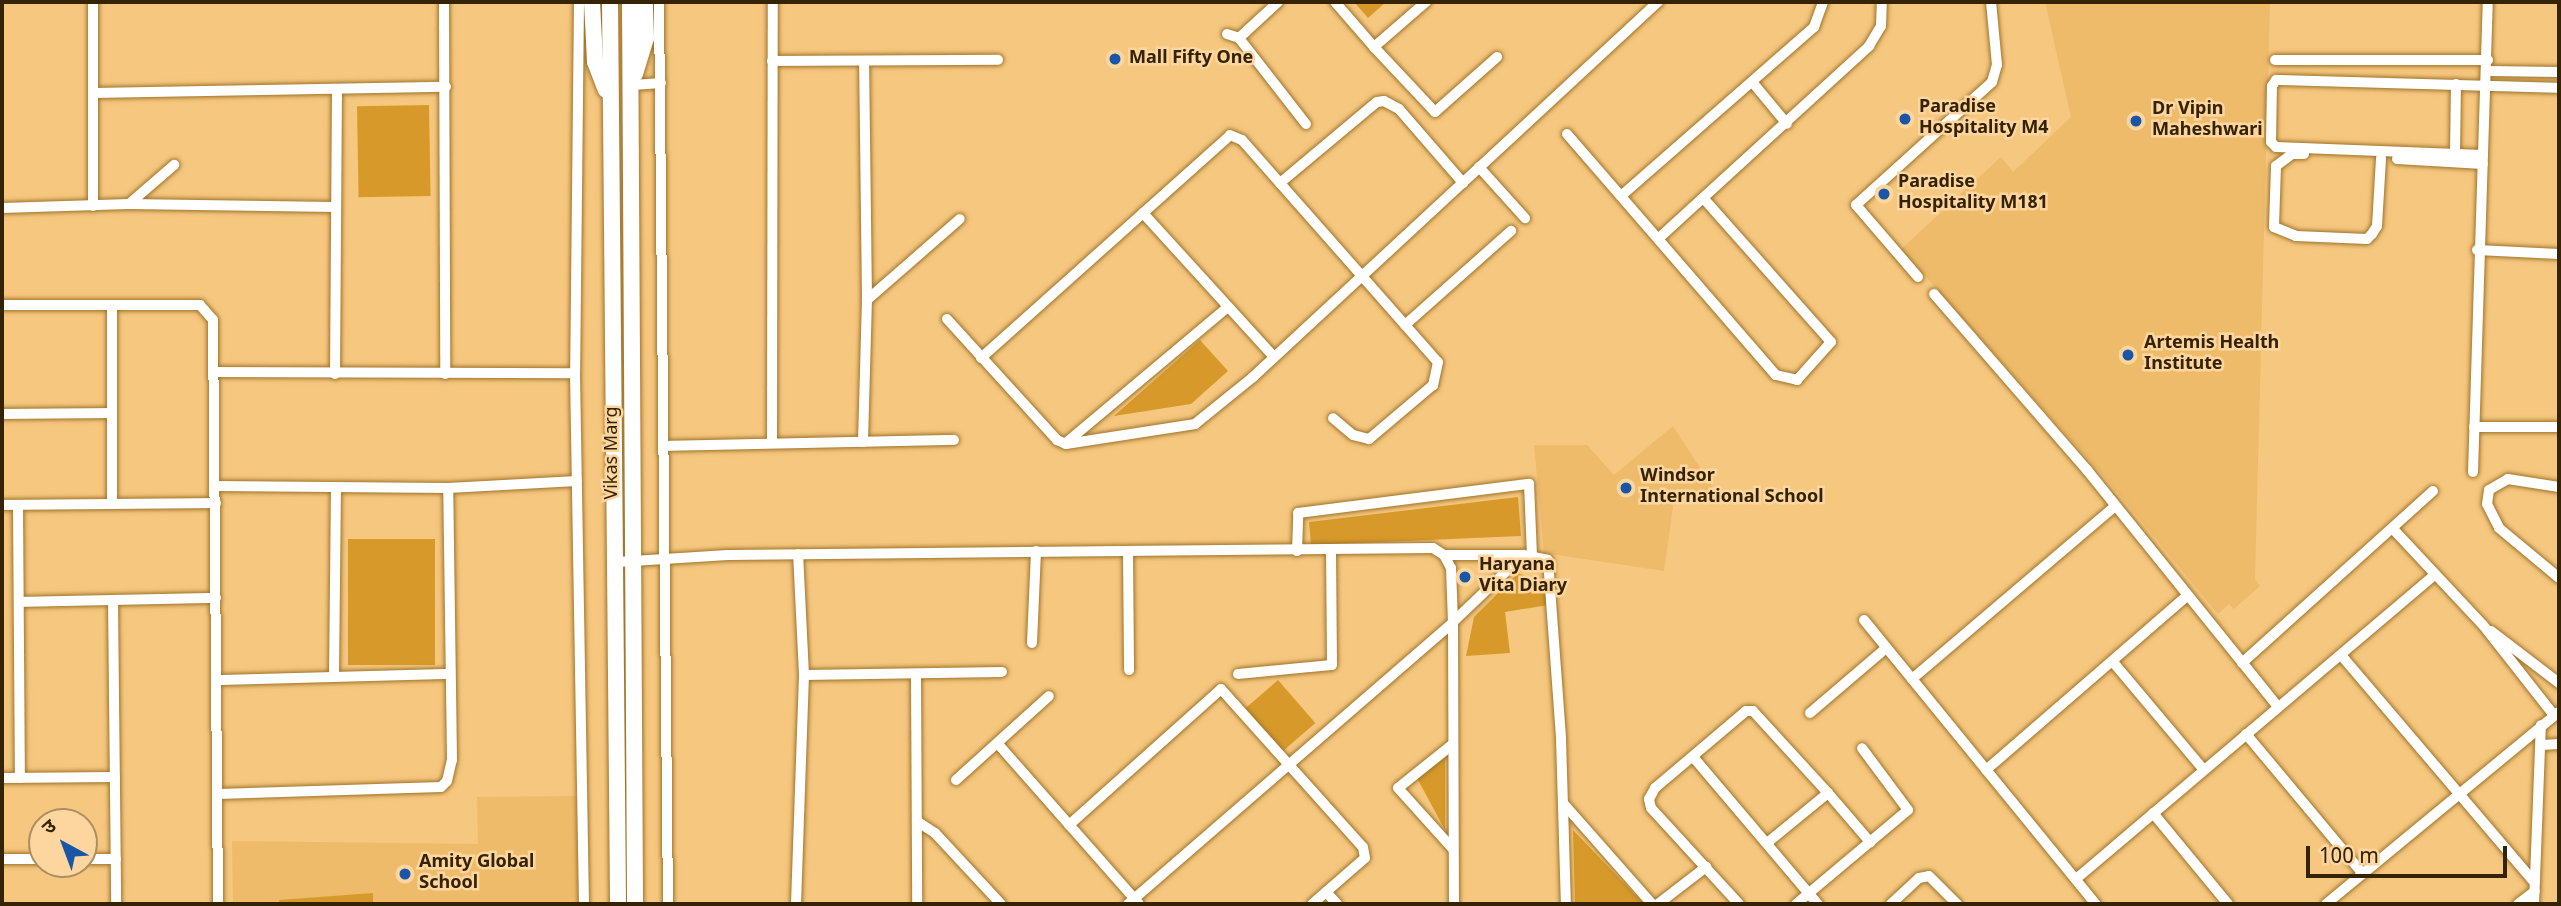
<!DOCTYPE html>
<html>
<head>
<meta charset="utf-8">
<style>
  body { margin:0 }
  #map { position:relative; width:2561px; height:906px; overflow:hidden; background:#f6c77f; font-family:Georgia,"Noto Sans Devanagari",serif }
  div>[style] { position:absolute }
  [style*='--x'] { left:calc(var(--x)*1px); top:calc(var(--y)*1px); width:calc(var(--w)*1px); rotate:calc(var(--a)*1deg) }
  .built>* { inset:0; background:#eebb6b }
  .green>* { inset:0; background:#d79a2a; transform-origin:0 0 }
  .roads { filter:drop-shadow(0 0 2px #9f742a) drop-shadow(0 0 2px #9f742a) }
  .street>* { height:10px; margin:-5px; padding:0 5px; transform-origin:5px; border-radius:5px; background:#fff }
  .secondary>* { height:16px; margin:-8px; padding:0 8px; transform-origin:8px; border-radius:8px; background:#fff }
  .dots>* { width:19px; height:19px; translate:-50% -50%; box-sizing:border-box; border:4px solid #fcd69e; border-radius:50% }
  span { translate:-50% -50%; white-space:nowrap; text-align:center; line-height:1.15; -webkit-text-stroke:5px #fcd69e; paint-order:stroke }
  .poi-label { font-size:18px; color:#352304; font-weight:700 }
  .left { translate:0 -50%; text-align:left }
  .street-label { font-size:18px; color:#352304 }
  .frame { position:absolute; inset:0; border:4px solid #352304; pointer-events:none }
  .north { position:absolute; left:28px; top:808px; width:70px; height:70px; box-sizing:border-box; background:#fcd69e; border:2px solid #ac8e60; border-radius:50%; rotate:319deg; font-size:19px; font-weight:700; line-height:28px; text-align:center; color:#352304 }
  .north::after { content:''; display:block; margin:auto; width:24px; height:32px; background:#1956a7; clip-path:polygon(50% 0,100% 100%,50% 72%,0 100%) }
  .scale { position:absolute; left:2306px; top:846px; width:201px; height:32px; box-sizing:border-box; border:4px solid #352304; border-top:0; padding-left:9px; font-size:21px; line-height:24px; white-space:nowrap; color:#352304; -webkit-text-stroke:5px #fcd69e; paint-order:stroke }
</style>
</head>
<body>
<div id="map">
  <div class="built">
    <i style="clip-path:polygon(2045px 2px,2270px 2px,2255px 579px,2260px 586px,2234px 609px,2229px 604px,2218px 614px,2107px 480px,1901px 249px,2001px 157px,2013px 172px,2071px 117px)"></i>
    <i style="clip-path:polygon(1673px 426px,1721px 500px,1720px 505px,1674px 500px,1664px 571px,1544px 553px,1534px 445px,1587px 445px,1614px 475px)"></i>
    <i style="clip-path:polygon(577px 796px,578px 904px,233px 904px,232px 841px,478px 844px,477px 797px)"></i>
  </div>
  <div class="green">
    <i style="clip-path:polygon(1354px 2px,1386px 2px,1368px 18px)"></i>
    <i style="left:429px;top:105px;width:91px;height:72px;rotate:89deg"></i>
    <i style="clip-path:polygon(1200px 340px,1228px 371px,1191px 404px,1114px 416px)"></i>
    <i style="clip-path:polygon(1518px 497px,1521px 536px,1311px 545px,1309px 522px)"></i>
    <i style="left:348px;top:539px;width:87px;height:126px"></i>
    <i style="clip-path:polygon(1518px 573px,1542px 583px,1548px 605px,1505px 612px,1510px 653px,1466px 656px,1474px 617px)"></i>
    <i style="left:1278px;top:680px;width:57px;height:47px;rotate:49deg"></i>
    <i style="clip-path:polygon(1445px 755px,1445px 830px,1417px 778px)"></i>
    <i style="clip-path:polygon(1573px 830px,1644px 904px,1575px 904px)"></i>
    <i style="clip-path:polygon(373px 893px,373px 904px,280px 904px,279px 900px)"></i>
  </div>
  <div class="roads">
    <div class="street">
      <i style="--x:93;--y:2;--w:204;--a:90"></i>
      <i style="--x:444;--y:2;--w:372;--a:89.8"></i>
      <i style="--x:579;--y:2;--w:371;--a:90.6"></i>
      <i style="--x:575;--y:373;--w:531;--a:89.03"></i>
      <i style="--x:659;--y:2;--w:902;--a:89.43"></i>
      <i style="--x:1335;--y:2;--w:60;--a:49.1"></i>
      <i style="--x:1374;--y:47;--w:69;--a:-40.9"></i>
      <i style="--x:1227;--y:34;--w:13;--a:18"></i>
      <i style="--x:1239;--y:38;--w:109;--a:52.1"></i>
      <i style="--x:1239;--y:38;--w:53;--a:-42.7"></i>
      <i style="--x:1374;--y:47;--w:89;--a:46.8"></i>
      <i style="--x:1435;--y:112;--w:83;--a:-41.6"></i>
      <i style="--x:2275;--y:60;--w:213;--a:0"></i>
      <i style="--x:772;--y:61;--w:226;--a:-0.3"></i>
      <i style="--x:2488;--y:71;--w:71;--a:0.8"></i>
      <i style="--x:1753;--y:83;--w:53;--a:50.3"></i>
      <i style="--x:633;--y:85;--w:28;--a:-4"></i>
      <i style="--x:93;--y:93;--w:353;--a:-1"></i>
      <i style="--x:1567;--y:134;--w:319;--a:49.1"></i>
      <i style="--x:1776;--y:375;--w:22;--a:13"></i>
      <i style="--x:1797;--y:380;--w:51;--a:-48.2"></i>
      <i style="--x:1831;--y:342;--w:193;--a:-131.6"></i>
      <i style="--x:2304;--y:154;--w:12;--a:180"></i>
      <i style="--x:2292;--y:154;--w:20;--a:143"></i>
      <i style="--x:2276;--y:166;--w:61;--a:91.9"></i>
      <i style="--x:2274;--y:227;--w:24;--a:22"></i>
      <i style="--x:2296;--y:236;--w:71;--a:2.4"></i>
      <i style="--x:2367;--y:239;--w:7;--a:-45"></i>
      <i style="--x:2372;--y:234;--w:9;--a:-58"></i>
      <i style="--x:2377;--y:226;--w:68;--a:-86.6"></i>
      <i style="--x:2455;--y:154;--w:70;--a:-89.2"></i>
      <i style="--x:2483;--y:155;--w:207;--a:-177.8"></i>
      <i style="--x:2276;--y:147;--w:7;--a:-135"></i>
      <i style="--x:2271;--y:142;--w:56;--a:-89"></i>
      <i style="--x:2272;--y:86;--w:7;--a:-56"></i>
      <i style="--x:2276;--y:80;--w:283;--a:1.6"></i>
      <i style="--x:2397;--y:159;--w:86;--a:3.3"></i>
      <i style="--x:1479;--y:167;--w:69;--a:48"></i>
      <i style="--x:1280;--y:183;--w:126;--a:-39.9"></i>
      <i style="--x:1377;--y:102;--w:7;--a:-8"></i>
      <i style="--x:1384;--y:101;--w:17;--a:28"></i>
      <i style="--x:1399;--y:109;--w:98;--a:49.1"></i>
      <i style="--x:1621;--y:196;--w:257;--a:-41.2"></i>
      <i style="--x:1814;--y:27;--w:27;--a:-70"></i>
      <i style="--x:129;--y:204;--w:60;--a:-40.9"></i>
      <i style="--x:2;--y:208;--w:127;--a:-1.8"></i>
      <i style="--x:129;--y:204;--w:206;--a:0.8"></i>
      <i style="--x:1143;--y:213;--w:195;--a:47.7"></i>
      <i style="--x:1659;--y:238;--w:285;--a:-42.4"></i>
      <i style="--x:1869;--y:46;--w:23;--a:-59"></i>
      <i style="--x:1881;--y:26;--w:24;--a:-88"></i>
      <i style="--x:2477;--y:250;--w:82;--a:2.8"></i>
      <i style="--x:1918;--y:277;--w:95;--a:-130.7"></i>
      <i style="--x:1856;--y:205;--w:183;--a:-42.1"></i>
      <i style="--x:1992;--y:82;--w:18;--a:-74"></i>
      <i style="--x:1997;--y:65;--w:63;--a:-95.4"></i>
      <i style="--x:1934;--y:294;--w:233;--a:49"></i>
      <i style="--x:2087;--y:470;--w:304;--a:51.1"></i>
      <i style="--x:867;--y:300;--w:123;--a:-41.1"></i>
      <i style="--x:2;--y:305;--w:198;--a:0"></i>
      <i style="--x:200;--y:305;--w:20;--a:49"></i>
      <i style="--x:213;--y:320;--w:584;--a:89.51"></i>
      <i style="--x:947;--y:319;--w:164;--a:47.7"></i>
      <i style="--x:1057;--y:440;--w:10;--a:24"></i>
      <i style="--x:1066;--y:444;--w:131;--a:-8.8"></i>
      <i style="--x:1195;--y:424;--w:75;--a:-39"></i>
      <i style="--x:1253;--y:377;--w:552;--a:-42.8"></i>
      <i style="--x:1405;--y:325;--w:142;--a:-41.6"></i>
      <i style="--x:981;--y:358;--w:334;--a:-41.8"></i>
      <i style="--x:1230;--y:135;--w:13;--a:23"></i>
      <i style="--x:1242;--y:140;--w:296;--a:48.6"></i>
      <i style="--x:1438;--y:362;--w:24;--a:102"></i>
      <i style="--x:1433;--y:385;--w:84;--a:139.8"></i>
      <i style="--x:1369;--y:439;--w:16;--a:-166"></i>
      <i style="--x:1353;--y:435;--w:26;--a:-140"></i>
      <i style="--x:214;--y:372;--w:361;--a:0.2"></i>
      <i style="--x:335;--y:374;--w:285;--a:-89.6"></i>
      <i style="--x:2;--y:414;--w:109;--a:-0.5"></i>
      <i style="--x:2474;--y:427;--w:85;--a:0"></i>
      <i style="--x:863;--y:442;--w:142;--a:-88.4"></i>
      <i style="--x:867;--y:300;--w:237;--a:-90.7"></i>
      <i style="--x:1067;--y:442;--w:210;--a:-40"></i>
      <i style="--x:772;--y:443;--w:441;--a:-89.9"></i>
      <i style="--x:665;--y:446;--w:289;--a:-1.2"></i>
      <i style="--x:2473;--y:472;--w:470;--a:-88.2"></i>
      <i style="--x:214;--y:486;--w:234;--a:0.5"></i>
      <i style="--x:448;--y:488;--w:129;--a:-3.1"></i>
      <i style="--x:2559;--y:487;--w:52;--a:-171.1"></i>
      <i style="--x:2508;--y:479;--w:22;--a:150"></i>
      <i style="--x:2489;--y:490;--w:14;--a:98"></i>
      <i style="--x:2487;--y:504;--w:27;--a:63"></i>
      <i style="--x:2499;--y:528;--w:78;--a:39.8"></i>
      <i style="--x:112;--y:504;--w:199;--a:-90"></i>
      <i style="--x:2;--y:505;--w:214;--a:-0.5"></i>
      <i style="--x:18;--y:505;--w:273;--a:89.6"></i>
      <i style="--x:2394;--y:530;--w:130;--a:46.9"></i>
      <i style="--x:2483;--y:625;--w:113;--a:51.8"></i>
      <i style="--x:1128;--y:551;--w:119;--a:89.5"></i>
      <i style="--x:1297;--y:551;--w:38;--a:-88"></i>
      <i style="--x:1298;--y:513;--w:233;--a:-7.2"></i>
      <i style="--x:1529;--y:484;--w:73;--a:87.6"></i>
      <i style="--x:1444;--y:555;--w:15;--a:62"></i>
      <i style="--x:1451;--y:568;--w:54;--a:87.9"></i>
      <i style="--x:1453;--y:622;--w:282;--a:89.8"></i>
      <i style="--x:617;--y:562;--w:111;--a:-3.6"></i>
      <i style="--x:728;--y:555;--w:705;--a:-0.57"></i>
      <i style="--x:1433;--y:548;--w:13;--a:32"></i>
      <i style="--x:1444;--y:555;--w:79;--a:0"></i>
      <i style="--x:1523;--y:555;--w:25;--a:11"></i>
      <i style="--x:1548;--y:560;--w:179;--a:85.8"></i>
      <i style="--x:1561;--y:739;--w:165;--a:88.3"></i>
      <i style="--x:113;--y:600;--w:304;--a:89.4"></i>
      <i style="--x:20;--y:602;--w:196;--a:-1.2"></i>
      <i style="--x:1864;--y:620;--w:367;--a:50.8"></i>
      <i style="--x:2491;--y:631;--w:86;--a:37.4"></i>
      <i style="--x:1032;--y:643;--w:92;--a:-87.5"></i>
      <i style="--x:2341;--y:655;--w:299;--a:49.6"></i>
      <i style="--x:2113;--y:662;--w:141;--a:49.9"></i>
      <i style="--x:2242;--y:663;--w:257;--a:-42"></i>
      <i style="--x:1238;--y:674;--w:94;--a:-5.5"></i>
      <i style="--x:1332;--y:665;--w:114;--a:-90.5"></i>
      <i style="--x:804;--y:675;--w:198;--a:-0.9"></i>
      <i style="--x:916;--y:675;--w:229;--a:89.7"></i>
      <i style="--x:334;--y:676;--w:187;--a:-89.4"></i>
      <i style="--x:1912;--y:679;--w:265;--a:-40.4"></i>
      <i style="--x:217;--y:680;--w:232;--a:-1.5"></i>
      <i style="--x:1810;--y:713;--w:99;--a:-40.5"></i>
      <i style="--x:2246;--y:734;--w:182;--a:50.1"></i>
      <i style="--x:998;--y:744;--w:213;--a:48.6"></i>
      <i style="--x:1453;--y:744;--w:70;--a:141.3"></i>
      <i style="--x:1398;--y:788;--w:82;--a:48"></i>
      <i style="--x:2542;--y:745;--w:17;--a:-3"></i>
      <i style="--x:1694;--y:758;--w:192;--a:49.7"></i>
      <i style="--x:1986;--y:770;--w:264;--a:-40.9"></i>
      <i style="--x:2;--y:778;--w:113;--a:-0.5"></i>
      <i style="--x:956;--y:780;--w:125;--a:-42.1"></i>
      <i style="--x:218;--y:794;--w:223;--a:-1.8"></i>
      <i style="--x:441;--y:787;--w:8;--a:-45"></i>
      <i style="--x:447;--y:781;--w:22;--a:-77"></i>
      <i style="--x:452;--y:760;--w:272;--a:-90.8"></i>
      <i style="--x:1563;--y:803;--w:135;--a:48.6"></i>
      <i style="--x:2153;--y:813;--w:118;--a:50.5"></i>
      <i style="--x:918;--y:822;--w:20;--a:33"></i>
      <i style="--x:935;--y:833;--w:97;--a:47.1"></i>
      <i style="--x:1069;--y:825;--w:204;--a:-41.8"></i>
      <i style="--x:1221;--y:689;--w:212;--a:48.1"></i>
      <i style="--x:1363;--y:847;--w:11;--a:80"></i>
      <i style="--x:1365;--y:858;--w:70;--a:139"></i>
      <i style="--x:1767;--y:843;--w:79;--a:-39.3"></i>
      <i style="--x:1828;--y:793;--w:65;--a:49.4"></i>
      <i style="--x:2;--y:859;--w:40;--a:0"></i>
      <i style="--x:84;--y:859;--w:32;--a:0"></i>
      <i style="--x:2076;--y:879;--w:470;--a:-40.3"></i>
      <i style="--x:1326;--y:892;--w:16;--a:47"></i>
      <i style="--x:796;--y:904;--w:229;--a:-88"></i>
      <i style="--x:804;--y:675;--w:121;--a:-92.8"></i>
      <i style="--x:1128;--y:904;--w:430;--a:-40.9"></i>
      <i style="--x:1453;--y:622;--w:97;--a:-43.7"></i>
      <i style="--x:1658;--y:904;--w:61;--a:-37.6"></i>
      <i style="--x:1739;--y:904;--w:130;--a:-132.5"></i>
      <i style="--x:1651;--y:808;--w:9;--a:-103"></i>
      <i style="--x:1649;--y:799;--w:13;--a:-61"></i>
      <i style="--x:1655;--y:788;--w:119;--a:-40.2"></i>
      <i style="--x:1746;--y:711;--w:7;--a:0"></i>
      <i style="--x:1753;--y:711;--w:111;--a:47.6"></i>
      <i style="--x:1796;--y:904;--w:146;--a:-40"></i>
      <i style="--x:1908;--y:810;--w:77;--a:-126.6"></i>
      <i style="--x:1891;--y:904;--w:38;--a:-43"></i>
      <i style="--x:1919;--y:878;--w:10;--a:-11"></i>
      <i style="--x:1929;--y:876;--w:40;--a:45"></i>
      <i style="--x:2326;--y:904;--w:302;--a:-39.5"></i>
      <i style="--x:2518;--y:904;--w:21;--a:-37"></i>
      <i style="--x:2534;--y:904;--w:179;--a:-87.8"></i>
    </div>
    <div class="secondary">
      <i style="--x:592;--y:2;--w:60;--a:87.1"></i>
      <i style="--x:595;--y:62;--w:30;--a:69"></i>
      <i style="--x:610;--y:2;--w:902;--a:89.49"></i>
      <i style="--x:630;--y:2;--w:902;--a:89.68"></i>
      <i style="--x:635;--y:74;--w:38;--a:-73"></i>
      <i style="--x:646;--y:38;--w:36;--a:-92"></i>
    </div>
  </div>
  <div class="dots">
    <i style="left:1115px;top:59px;background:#1956a7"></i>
    <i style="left:1905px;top:119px;background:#1956a7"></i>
    <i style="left:2136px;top:121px;background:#1956a7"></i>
    <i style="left:1884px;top:194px;background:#1956a7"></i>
    <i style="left:2128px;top:355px;background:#1956a7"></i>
    <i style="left:1626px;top:488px;background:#1956a7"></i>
    <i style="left:1465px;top:577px;background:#1956a7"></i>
    <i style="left:405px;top:874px;background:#1956a7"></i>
  </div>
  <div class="poi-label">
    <span class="left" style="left:1129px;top:59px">Mall Fifty One</span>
    <span class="left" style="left:1919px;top:119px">Paradise<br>Hospitality M4</span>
    <span class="left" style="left:2152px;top:121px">Dr Vipin<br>Maheshwari</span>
    <span class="left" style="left:1898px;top:194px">Paradise<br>Hospitality M181</span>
    <span class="left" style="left:2144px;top:355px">Artemis Health<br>Institute</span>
    <span class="left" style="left:1640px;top:488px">Windsor<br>International School</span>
    <span class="left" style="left:1479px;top:577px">Haryana<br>Vita Diary</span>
    <span class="left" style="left:419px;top:874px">Amity Global<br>School</span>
  </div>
  <div class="street-label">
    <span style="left:613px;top:453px;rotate:-90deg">Vikas Marg</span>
  </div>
  <div class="frame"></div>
  <div class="north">उ</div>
  <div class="scale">100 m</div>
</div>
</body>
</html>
